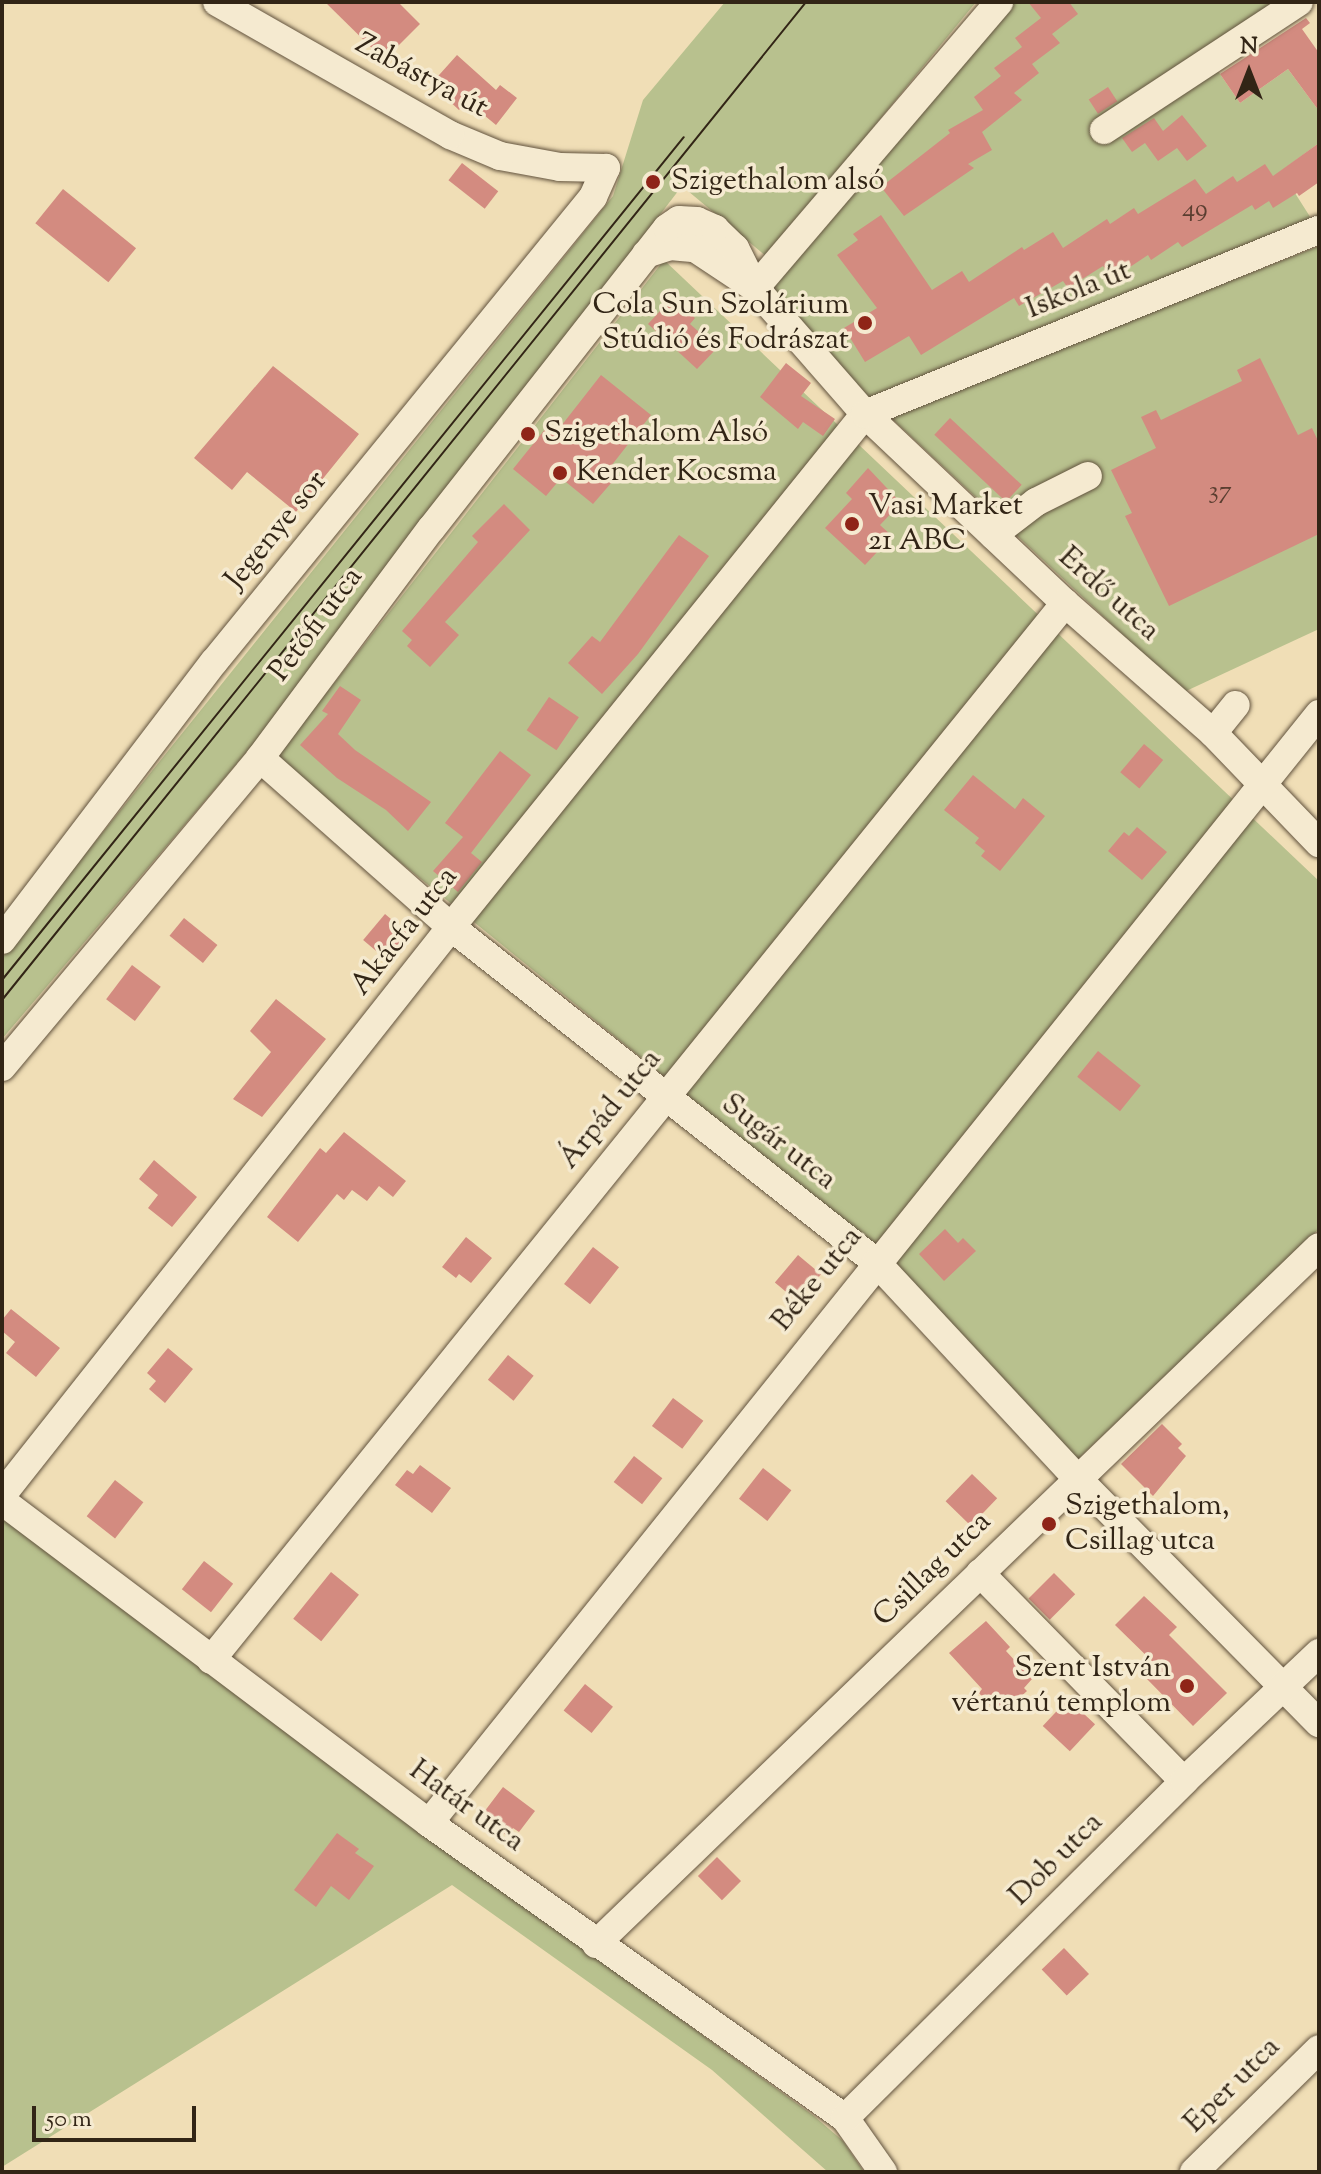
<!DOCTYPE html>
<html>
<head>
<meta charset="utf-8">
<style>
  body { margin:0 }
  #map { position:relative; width:1321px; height:2174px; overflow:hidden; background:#f0deb6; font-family:"Sorts Mill Goudy",serif }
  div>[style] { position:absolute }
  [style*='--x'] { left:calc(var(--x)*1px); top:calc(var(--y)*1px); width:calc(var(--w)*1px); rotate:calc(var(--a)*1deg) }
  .green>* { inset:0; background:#b8c18e }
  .building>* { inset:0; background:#d38b80; transform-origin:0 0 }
  .roads { filter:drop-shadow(0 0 2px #62533e) drop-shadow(0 0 2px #62533e) }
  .minor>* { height:28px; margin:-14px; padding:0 14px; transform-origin:14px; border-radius:14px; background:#f5ead0 }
  .tram>* { height:2px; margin:-1px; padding:0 1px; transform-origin:1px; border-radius:1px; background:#322516 }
  .dots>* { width:22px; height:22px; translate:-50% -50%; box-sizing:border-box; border:4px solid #f5ead0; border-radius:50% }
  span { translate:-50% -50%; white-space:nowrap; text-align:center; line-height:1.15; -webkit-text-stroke:7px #f5ead0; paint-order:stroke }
  .number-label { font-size:26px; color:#5a3e30 }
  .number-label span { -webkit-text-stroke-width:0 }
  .street-label { font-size:30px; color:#322516 }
  .poi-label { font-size:30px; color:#322516 }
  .left { translate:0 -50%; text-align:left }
  .right { translate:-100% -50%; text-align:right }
  .frame { position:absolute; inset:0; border:4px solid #322516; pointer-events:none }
  .north { position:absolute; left:1209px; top:32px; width:80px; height:80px; -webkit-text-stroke:6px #f5ead0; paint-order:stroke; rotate:0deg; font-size:22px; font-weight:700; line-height:32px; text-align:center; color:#322516 }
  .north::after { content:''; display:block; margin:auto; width:28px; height:36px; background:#322516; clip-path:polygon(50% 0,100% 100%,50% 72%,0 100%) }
  .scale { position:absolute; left:32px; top:2106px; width:164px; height:36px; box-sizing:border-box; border:4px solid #322516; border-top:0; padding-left:10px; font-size:24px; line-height:28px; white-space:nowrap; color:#322516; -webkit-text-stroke:6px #f5ead0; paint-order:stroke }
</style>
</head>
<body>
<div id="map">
  <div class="green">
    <i style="clip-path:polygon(725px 2px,976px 2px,767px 257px,682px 186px,256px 741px,2px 1039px,2px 958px,613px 196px,643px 100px)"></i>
    <i style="clip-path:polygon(997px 2px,1301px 2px,1218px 71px,1240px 103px,1288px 69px,1319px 111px,1319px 143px,1281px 171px,1314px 223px,865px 414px,759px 284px)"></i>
    <i style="clip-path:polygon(1319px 246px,1319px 629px,1184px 692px,889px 416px)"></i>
    <i style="clip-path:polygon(664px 260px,1319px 881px,1319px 1229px,1078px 1459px,871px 1244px,274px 760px)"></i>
    <i style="clip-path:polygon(2px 1512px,475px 1870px,814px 2116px,843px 2141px,864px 2172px,828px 2172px,712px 2070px,452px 1885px,2px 2167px)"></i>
  </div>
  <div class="building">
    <i style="clip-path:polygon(325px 2px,398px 2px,420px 24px,384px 60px)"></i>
    <i style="clip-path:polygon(1028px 2px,1069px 2px,1078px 14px,1052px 34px,1060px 43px,1032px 64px,1039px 73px,1014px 93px,1022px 100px,982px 132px,992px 150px,968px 164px,974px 168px,904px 216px,881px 187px,950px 133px,948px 130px,983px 110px,974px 97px,1001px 76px,994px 68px,1022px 47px,1015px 38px,1041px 18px)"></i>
    <i style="clip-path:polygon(1306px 18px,1310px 23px,1302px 29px,1319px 53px,1319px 111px,1288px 69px,1240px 103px,1220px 74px)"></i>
    <i style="clip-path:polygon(457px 55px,496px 90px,500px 85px,517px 98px,496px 125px,467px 101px,459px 110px,431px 84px)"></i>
    <i style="left:1108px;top:87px;width:17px;height:23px;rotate:57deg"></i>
    <i style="clip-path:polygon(1182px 115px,1207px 146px,1187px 161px,1177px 148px,1158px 161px,1145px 143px,1132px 152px,1122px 138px,1154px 118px,1163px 131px)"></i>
    <i style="clip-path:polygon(1319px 143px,1319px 182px,1299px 196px,1297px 193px,1273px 208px,1269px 201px,1255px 210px,1252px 205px,1182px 247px,1178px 242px,1151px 260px,1148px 255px,1112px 279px,1103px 266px,1068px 288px,1063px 281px,1019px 306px,1014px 298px,921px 355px,909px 336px,865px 362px,844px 328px,877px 308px,837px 255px,858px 240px,853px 234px,881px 215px,932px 290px,962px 271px,969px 282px,1022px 247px,1024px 250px,1053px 232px,1063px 248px,1107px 219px,1110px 224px,1134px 208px,1138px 214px,1195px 179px,1206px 194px,1233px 176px,1237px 182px,1265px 164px,1273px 176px)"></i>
    <i style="left:462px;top:163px;width:46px;height:22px;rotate:38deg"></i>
    <i style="left:63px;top:189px;width:94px;height:44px;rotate:39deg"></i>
    <i style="clip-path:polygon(673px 297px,695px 318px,690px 324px,717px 348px,697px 369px,648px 324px)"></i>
    <i style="clip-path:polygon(1260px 358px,1298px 435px,1312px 428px,1319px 443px,1319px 534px,1169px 606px,1125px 516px,1132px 513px,1111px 470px,1156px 448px,1141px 417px,1156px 410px,1161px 420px,1242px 381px,1237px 370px)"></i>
    <i style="clip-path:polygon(786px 363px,811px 383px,801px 396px,835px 419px,823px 436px,803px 422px,798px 429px,760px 397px)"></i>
    <i style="clip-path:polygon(273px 366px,359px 434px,296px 512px,247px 472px,232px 490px,194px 458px)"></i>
    <i style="clip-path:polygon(601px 375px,651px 415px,604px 475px,612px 482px,593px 504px,561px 478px,546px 496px,513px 469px,546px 428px,554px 435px)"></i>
    <i style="left:950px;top:418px;width:98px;height:23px;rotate:43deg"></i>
    <i style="clip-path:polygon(868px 468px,901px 503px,880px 525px,892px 536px,865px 565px,825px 528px,852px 499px,846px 493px)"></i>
    <i style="clip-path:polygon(504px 504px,530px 530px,445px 622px,459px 635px,430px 667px,407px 646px,412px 640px,402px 631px,478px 542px,472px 536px)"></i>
    <i style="clip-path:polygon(679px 535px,709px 556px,638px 654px,602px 694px,568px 663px,592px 636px,600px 642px)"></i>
    <i style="clip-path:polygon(340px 686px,361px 700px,338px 734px,355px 750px,431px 802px,408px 831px,386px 810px,337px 778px,300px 745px,328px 714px,322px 711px)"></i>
    <i style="left:549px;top:697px;width:36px;height:40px;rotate:34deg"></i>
    <i style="left:1144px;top:744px;width:25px;height:37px;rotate:40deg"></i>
    <i style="clip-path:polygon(500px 751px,531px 775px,471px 853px,482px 862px,458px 892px,433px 871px,463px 837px,445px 823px)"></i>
    <i style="clip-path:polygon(973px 775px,1015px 809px,1023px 798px,1045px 816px,1000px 871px,981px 856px,985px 851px,975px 843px,979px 838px,944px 810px)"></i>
    <i style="clip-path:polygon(1137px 827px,1167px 852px,1142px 880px,1108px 851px,1124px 832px,1129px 836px)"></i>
    <i style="left:385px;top:914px;width:31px;height:34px;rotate:40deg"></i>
    <i style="left:184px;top:918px;width:43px;height:23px;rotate:39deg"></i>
    <i style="left:132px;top:965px;width:36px;height:43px;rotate:37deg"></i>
    <i style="clip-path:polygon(276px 999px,326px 1039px,262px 1117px,233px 1099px,271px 1052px,250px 1031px)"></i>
    <i style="left:1098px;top:1051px;width:55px;height:33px;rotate:39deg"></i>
    <i style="clip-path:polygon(344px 1132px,406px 1181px,393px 1197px,379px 1186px,367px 1201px,352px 1190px,344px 1200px,337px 1194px,298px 1242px,267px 1217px,320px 1148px,326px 1153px)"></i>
    <i style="clip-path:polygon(154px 1160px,197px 1197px,172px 1227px,148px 1208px,158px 1195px,139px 1179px)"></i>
    <i style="clip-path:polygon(945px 1229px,958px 1243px,963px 1238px,976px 1251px,944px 1281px,919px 1254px)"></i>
    <i style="clip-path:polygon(466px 1237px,492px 1258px,471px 1283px,459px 1274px,456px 1278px,442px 1267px)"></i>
    <i style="left:593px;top:1247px;width:33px;height:47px;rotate:38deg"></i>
    <i style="left:798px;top:1255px;width:30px;height:36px;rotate:40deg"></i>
    <i style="clip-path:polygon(11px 1309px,60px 1348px,36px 1377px,6px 1353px,15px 1342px,2px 1331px,2px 1320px)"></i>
    <i style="clip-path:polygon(168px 1348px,193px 1369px,165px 1403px,149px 1389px,156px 1381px,147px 1373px)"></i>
    <i style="left:508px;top:1355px;width:33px;height:32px;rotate:39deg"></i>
    <i style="left:673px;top:1398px;width:38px;height:35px;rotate:37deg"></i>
    <i style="clip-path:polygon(1162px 1424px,1182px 1444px,1178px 1448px,1186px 1456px,1153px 1496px,1121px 1464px)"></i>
    <i style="left:634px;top:1456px;width:36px;height:33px;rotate:38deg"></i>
    <i style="clip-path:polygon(420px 1465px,451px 1488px,432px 1513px,395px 1485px,407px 1470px,413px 1474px)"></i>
    <i style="left:763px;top:1468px;width:36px;height:39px;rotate:38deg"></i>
    <i style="left:972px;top:1474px;width:35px;height:38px;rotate:44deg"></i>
    <i style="left:115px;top:1480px;width:36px;height:46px;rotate:38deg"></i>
    <i style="left:204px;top:1561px;width:37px;height:36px;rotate:38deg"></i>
    <i style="left:331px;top:1572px;width:36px;height:60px;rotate:39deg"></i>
    <i style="left:1054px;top:1573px;width:30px;height:36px;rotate:45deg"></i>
    <i style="clip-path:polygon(1144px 1596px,1177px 1627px,1169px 1635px,1227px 1693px,1193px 1726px,1147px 1679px,1159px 1668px,1115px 1625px)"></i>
    <i style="clip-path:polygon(986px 1621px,1010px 1647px,1006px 1651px,1032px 1679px,1024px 1688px,1027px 1691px,1007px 1709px,1004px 1706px,997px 1713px,979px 1693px,982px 1689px,949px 1653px)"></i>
    <i style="left:585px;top:1684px;width:36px;height:34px;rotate:39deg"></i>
    <i style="left:1068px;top:1699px;width:37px;height:37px;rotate:43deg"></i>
    <i style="clip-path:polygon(503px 1787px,535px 1811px,519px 1832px,513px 1828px,507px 1836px,481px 1816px)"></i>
    <i style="clip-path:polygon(337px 1833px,359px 1849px,355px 1853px,374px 1866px,349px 1900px,331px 1886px,316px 1907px,294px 1890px)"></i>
    <i style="left:717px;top:1857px;width:34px;height:27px;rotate:45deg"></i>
    <i style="left:1064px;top:1948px;width:36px;height:31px;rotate:46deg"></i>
  </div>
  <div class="roads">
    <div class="minor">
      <i style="--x:1104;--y:130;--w:233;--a:-33.3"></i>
      <i style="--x:646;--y:254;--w:25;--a:-18"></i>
      <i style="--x:670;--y:246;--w:25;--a:5"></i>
      <i style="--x:695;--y:248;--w:72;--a:33.7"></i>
      <i style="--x:755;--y:288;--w:167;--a:48.9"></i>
      <i style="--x:865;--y:414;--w:275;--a:43.4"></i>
      <i style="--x:1065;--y:603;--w:197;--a:41.3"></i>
      <i style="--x:1213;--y:733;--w:153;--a:46.1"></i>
      <i style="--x:755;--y:288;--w:376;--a:-49.5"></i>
      <i style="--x:993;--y:535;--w:54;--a:-37.5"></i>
      <i style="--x:1036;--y:502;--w:58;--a:-26.6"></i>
      <i style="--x:1213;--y:733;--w:36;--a:-51"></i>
      <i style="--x:260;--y:758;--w:255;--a:41.5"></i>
      <i style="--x:451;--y:927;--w:541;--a:38.25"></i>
      <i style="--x:876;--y:1262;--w:296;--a:47.1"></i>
      <i style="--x:1078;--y:1479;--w:343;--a:45.4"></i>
      <i style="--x:2;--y:940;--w:350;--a:-52.7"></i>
      <i style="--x:214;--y:662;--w:600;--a:-50.82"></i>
      <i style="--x:593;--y:197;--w:32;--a:-66"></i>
      <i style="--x:606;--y:168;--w:46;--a:-178.8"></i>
      <i style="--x:560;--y:167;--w:61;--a:-169.6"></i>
      <i style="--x:500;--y:156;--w:54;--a:-157.2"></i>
      <i style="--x:450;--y:135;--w:268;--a:-150.3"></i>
      <i style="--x:2;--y:1067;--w:403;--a:-50.1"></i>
      <i style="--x:260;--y:758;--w:286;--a:-53.3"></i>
      <i style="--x:431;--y:529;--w:382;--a:-51.9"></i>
      <i style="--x:667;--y:228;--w:14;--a:-34"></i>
      <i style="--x:679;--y:220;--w:18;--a:3"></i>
      <i style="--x:697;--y:221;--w:20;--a:24"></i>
      <i style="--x:715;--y:229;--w:28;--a:44"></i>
      <i style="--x:735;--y:248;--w:45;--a:63.4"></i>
      <i style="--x:2;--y:1495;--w:724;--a:-51.67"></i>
      <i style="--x:451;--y:927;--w:659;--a:-51.1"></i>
      <i style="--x:865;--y:414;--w:490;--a:-22.1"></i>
      <i style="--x:2;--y:1501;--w:535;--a:37.02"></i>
      <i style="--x:429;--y:1823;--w:510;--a:35.34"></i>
      <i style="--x:845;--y:2118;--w:66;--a:54.9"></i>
      <i style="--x:980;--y:1573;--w:291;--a:45.6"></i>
      <i style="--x:211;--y:1660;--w:1359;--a:-51.06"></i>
      <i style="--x:429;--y:1823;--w:1422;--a:-51.25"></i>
      <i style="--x:596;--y:1944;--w:1004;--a:-43.95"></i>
      <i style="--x:845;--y:2118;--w:478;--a:-44.8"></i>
      <i style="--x:1184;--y:1781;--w:186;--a:-43.5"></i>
      <i style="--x:1194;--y:2172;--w:175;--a:-44.5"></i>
    </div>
  </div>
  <div class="tram">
    <i style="--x:2;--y:980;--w:1084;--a:-51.03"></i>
    <i style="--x:2;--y:1000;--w:1282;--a:-51.14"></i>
  </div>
  <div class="dots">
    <i style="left:653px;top:182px;background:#8f2418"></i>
    <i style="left:865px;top:323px;background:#8f2418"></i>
    <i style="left:528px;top:434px;background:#8f2418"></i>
    <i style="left:560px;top:473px;background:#8f2418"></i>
    <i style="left:852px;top:524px;background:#8f2418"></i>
    <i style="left:1049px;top:1524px;background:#8f2418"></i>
    <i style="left:1187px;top:1686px;background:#8f2418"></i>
  </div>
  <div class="number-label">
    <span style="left:1195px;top:210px">49</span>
    <span style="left:1220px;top:492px">37</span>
  </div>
  <div class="street-label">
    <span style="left:421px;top:77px;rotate:28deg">Zabástya út</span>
    <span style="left:1079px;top:291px;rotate:-22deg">Iskola út</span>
    <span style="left:277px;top:531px;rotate:-51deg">Jegenye sor</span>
    <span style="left:1108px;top:595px;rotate:42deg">Erdő utca</span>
    <span style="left:317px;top:625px;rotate:-53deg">Petőfi utca</span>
    <span style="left:405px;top:932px;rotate:-52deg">Akácfa utca</span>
    <span style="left:611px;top:1110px;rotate:-51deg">Árpád utca</span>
    <span style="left:778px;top:1143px;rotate:38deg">Sugár utca</span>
    <span style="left:818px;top:1280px;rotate:-51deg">Béke utca</span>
    <span style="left:933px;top:1570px;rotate:-44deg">Csillag utca</span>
    <span style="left:466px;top:1807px;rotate:36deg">Határ utca</span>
    <span style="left:1057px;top:1860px;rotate:-45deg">Dob utca</span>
    <span style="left:1233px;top:2086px;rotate:-45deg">Eper utca</span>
  </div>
  <div class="poi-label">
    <span class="left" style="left:671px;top:182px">Szigethalom alsó</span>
    <span class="right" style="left:849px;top:323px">Cola Sun Szolárium<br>Stúdió és Fodrászat</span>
    <span class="left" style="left:544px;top:434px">Szigethalom Alsó</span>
    <span class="left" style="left:576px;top:473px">Kender Kocsma</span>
    <span class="left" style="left:868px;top:524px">Vasi Market<br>21 ABC</span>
    <span class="left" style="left:1065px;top:1524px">Szigethalom,<br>Csillag utca</span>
    <span class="right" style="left:1171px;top:1686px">Szent István<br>vértanú templom</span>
  </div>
  <div class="frame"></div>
  <div class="north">N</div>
  <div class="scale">50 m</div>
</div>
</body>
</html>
